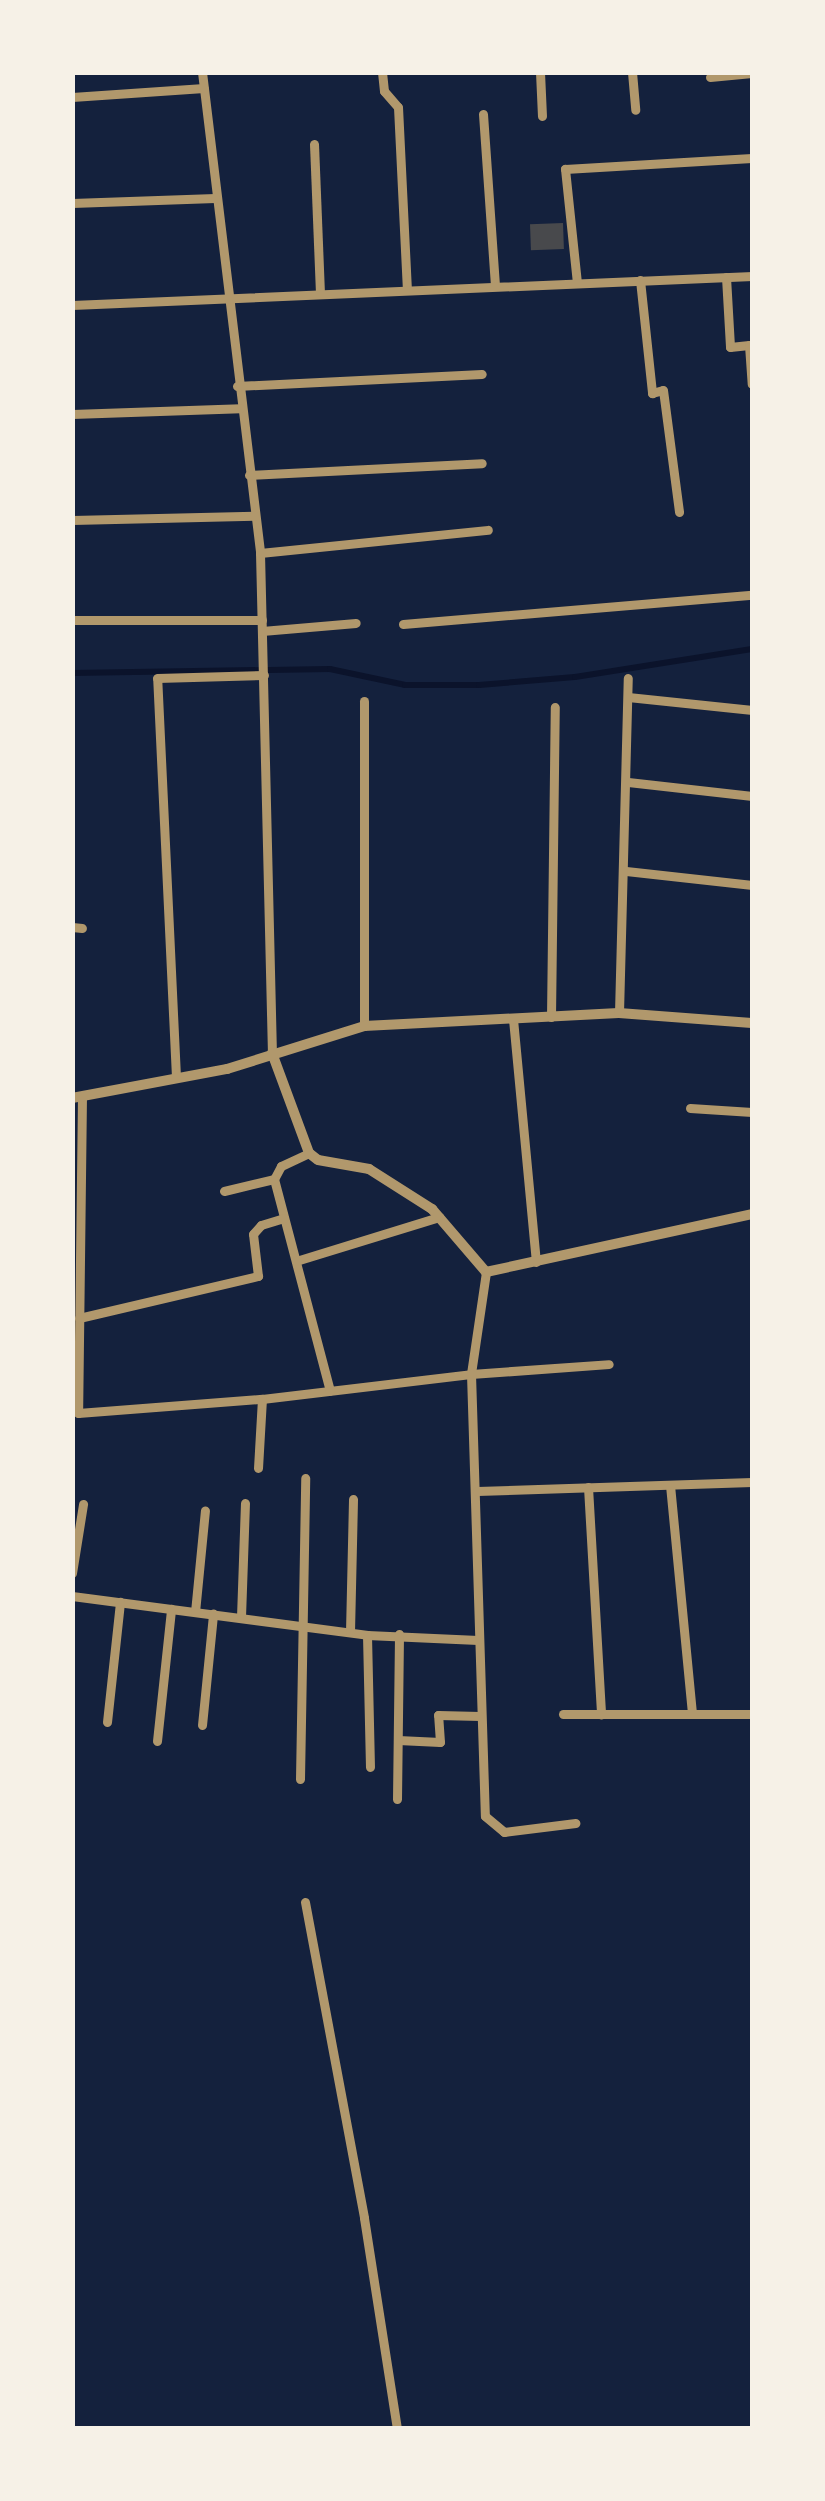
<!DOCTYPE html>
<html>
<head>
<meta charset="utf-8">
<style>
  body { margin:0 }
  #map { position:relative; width:825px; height:2501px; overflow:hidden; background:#14213d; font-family:"Asap Condensed",sans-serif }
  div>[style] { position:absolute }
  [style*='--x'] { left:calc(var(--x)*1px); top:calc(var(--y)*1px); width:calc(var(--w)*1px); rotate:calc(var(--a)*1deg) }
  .stream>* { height:6px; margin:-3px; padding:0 3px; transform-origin:3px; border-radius:3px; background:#0b132b }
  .building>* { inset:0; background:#48494c; transform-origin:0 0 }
  .minor>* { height:9px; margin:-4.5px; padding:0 4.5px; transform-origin:4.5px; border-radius:4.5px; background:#b1986c }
  .tertiary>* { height:10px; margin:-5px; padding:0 5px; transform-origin:5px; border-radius:5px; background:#b1986c }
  span { translate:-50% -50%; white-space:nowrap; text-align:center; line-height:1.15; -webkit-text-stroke:8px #f6f1e7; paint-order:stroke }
  .frame { position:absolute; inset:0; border:75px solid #f6f1e7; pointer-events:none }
</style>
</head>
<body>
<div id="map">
  <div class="stream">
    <i style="--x:72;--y:673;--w:258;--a:-0.9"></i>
    <i style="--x:330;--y:669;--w:77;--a:12"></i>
    <i style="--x:405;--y:685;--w:74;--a:0"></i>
    <i style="--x:479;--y:685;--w:96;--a:-4.8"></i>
    <i style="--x:575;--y:677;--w:179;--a:-9"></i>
  </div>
  <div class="building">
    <i style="left:563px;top:223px;width:26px;height:33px;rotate:88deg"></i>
  </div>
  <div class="minor">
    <i style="--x:202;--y:72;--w:484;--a:83.1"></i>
    <i style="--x:260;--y:553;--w:500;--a:88.63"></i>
    <i style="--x:382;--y:72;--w:19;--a:84"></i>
    <i style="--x:384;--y:91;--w:21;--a:49"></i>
    <i style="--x:398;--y:107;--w:183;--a:87.2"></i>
    <i style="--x:540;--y:72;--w:44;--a:87.4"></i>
    <i style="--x:632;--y:72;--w:38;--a:85"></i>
    <i style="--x:710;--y:77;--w:42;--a:-5.4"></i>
    <i style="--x:72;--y:97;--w:132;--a:-3.9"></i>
    <i style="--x:483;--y:114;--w:172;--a:86"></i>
    <i style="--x:314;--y:144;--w:149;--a:87.7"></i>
    <i style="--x:72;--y:203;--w:143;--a:-2"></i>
    <i style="--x:726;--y:277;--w:70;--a:86.7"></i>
    <i style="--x:730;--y:347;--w:19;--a:-6"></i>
    <i style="--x:749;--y:345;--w:39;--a:86"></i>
    <i style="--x:640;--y:280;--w:114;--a:83.9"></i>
    <i style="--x:652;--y:393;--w:11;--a:-15"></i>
    <i style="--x:663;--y:390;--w:123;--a:82.5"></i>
    <i style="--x:577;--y:283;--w:115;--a:-96"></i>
    <i style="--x:565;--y:169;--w:187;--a:-3.4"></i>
    <i style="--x:72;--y:305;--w:681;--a:-2.44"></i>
    <i style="--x:237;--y:386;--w:245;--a:-2.8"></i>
    <i style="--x:72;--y:414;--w:168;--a:-2"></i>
    <i style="--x:249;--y:475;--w:233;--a:-2.9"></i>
    <i style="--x:72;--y:520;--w:182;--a:-1.3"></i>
    <i style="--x:260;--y:553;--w:229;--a:-5.8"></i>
    <i style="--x:72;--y:620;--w:190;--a:0"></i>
    <i style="--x:403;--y:624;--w:350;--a:-4.8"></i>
    <i style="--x:262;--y:631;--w:94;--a:-4.9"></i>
    <i style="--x:628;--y:697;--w:125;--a:6"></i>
    <i style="--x:628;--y:782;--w:125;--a:6.4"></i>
    <i style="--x:626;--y:871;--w:127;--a:6.3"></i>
    <i style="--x:72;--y:927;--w:10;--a:6"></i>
    <i style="--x:619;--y:1013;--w:335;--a:-88.5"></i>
    <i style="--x:551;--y:1017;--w:310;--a:-89.3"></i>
    <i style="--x:513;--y:1019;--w:244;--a:84.6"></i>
    <i style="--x:364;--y:1026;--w:325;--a:-90"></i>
    <i style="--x:176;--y:1077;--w:399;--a:-92.7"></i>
    <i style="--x:157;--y:678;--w:107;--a:-1.6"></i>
    <i style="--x:82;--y:1096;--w:317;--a:90.7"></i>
    <i style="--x:78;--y:1413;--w:185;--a:-4.4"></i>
    <i style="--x:262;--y:1399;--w:210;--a:-6.8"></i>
    <i style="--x:471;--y:1374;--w:138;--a:-4.1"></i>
    <i style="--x:690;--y:1108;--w:62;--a:3.7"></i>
    <i style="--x:309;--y:1153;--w:31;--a:155"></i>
    <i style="--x:281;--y:1166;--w:15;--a:118"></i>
    <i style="--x:274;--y:1179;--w:219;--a:75.2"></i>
    <i style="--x:224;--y:1191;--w:51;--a:-13.5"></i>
    <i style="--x:296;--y:1261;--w:150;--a:-17.1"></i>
    <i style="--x:486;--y:1272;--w:103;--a:98.4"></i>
    <i style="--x:471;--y:1374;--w:442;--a:88.2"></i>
    <i style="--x:485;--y:1816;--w:25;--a:40"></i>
    <i style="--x:504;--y:1832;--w:72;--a:-7.2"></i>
    <i style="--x:79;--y:1318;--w:184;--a:-13.2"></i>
    <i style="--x:258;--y:1276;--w:42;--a:-96.8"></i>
    <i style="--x:253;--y:1234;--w:12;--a:-48"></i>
    <i style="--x:261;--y:1225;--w:24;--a:-17"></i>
    <i style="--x:258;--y:1468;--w:69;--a:-86.7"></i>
    <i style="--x:670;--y:1485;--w:230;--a:84.5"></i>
    <i style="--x:588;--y:1487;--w:228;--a:86.7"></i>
    <i style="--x:477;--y:1491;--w:275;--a:-1.9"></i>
    <i style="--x:72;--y:1573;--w:70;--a:-80.9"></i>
    <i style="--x:72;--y:1596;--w:298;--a:7.5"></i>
    <i style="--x:367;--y:1635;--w:111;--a:2.6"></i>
    <i style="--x:195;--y:1612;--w:102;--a:-84.4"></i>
    <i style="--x:241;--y:1617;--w:114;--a:-88"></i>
    <i style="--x:350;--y:1632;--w:133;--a:-88.7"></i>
    <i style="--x:367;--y:1635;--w:132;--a:88.7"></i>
    <i style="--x:563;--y:1714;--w:189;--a:0"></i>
    <i style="--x:107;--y:1722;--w:121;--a:-83.8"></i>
    <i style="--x:202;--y:1725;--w:112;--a:-84.3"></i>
    <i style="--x:398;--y:1740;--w:42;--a:2.7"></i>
    <i style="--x:440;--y:1742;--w:27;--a:-94"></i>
    <i style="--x:438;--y:1715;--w:42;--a:1.4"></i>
    <i style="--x:157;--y:1741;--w:133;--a:-83.9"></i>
    <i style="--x:300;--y:1779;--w:301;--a:-89"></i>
    <i style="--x:397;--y:1799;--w:165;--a:-89.3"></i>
    <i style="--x:305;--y:1902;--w:321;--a:79.4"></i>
    <i style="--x:364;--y:2218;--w:213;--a:81.1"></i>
  </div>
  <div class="tertiary">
    <i style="--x:272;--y:1053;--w:107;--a:69.7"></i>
    <i style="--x:309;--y:1153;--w:11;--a:38"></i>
    <i style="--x:318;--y:1160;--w:52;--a:10"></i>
    <i style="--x:369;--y:1169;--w:75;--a:32.4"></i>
    <i style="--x:432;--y:1209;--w:83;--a:49.4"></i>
    <i style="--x:486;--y:1272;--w:272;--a:-12.3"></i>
    <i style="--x:72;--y:1098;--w:158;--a:-10.6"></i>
    <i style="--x:227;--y:1069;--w:144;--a:-17.4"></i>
    <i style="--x:364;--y:1026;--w:255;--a:-2.9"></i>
    <i style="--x:619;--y:1013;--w:133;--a:4.3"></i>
  </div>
  <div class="frame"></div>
</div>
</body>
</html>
